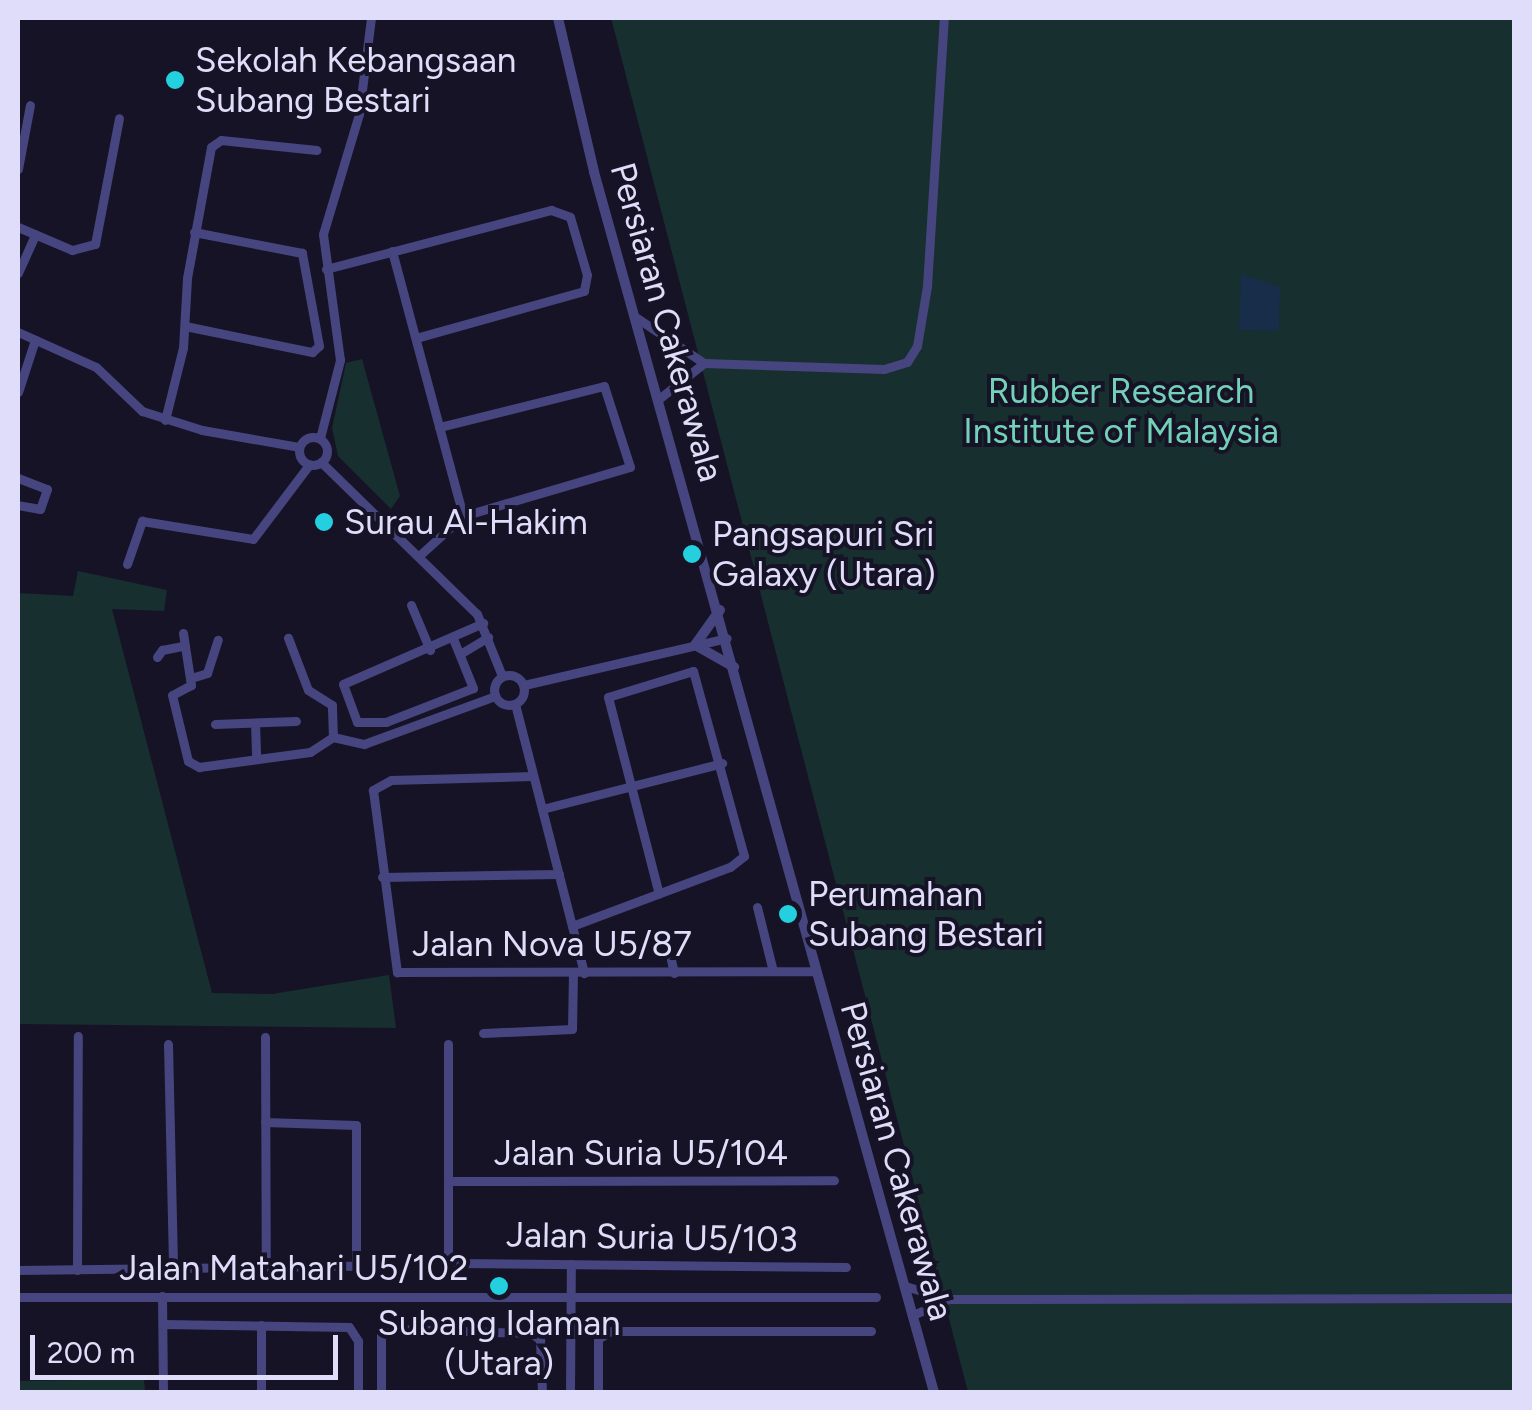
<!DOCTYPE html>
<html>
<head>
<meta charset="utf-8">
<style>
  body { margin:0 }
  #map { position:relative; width:1532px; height:1410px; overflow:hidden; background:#161326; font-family:Figtree,sans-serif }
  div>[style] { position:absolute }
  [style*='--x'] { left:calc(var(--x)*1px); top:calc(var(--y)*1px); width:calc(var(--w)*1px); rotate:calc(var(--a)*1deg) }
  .green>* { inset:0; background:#172f2e }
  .water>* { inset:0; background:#182d4a }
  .minor>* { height:9px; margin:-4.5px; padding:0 4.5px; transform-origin:4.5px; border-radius:4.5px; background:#46457f }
  .minor>.ring { margin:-4.5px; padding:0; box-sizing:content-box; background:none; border:9px solid #46457f; border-radius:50% }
  .tertiary>* { height:10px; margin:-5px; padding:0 5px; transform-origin:5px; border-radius:5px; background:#46457f }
  .dots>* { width:28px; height:28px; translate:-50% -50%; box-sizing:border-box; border:5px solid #161326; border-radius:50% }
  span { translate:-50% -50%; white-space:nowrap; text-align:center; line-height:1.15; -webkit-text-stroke:8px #161326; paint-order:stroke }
  .poi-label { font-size:35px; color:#e0ddfa }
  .left { translate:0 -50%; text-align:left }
  .street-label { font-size:35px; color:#e0ddfa }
  .park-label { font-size:35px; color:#72d1b8 }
  .frame { position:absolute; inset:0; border:20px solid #e0ddfa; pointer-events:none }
  .scale { position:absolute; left:30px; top:1335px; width:308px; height:45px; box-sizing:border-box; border:5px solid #e0ddfa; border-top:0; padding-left:12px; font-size:30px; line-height:35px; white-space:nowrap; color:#e0ddfa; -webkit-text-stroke:8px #161326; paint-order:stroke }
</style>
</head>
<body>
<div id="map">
  <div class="green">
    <i style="clip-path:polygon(611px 18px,1514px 18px,1514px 1392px,968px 1392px)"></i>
    <i style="clip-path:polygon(362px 359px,400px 496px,391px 509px,338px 456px,332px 428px,346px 363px)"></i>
    <i style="clip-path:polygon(78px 571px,167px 590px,164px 611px,112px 609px,212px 993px,272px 994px,389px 975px,396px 1028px,18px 1024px,18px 593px,73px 596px)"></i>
    <i style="clip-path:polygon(144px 1379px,145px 1392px,18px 1392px,18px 1381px)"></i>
  </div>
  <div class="water">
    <i style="clip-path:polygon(1241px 274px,1280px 287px,1279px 331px,1239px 330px)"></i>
  </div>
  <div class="minor">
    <i style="--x:18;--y:169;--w:65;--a:-79.4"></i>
    <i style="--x:18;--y:227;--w:59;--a:23.1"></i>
    <i style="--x:72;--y:250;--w:24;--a:-15"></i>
    <i style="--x:95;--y:244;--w:128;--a:-79.2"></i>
    <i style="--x:392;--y:251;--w:274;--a:75"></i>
    <i style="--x:326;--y:269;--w:233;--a:-14.7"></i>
    <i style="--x:551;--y:210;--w:20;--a:20"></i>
    <i style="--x:570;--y:217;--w:60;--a:73.7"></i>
    <i style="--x:587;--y:275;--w:16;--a:101"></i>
    <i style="--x:584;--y:291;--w:174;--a:164.4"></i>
    <i style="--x:18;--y:273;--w:42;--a:-65.9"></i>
    <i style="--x:637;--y:318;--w:81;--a:33.9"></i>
    <i style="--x:704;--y:363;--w:180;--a:1.9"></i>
    <i style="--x:884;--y:369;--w:24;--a:-17"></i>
    <i style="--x:907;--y:362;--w:19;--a:-58"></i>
    <i style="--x:917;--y:346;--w:61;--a:-80.5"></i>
    <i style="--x:927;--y:286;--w:269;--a:-86.4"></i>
    <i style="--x:185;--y:326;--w:130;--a:11.6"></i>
    <i style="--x:312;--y:352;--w:9;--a:-41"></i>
    <i style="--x:319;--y:346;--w:95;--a:-100.4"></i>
    <i style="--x:302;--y:253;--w:110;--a:-169"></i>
    <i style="--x:18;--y:332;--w:85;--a:24.2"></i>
    <i style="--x:96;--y:367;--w:64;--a:43.7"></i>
    <i style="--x:142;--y:411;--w:63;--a:17.6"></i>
    <i style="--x:202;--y:430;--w:98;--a:9.9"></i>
    <i style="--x:18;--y:392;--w:55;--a:-71.9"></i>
    <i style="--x:660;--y:398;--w:56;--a:-38.5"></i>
    <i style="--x:165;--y:420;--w:74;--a:-76"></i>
    <i style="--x:183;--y:348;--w:70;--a:-86.7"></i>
    <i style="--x:187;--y:278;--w:133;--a:-79.6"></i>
    <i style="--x:211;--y:147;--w:12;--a:-35"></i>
    <i style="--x:221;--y:140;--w:96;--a:6"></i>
    <i class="ring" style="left:299px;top:437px;width:19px;height:19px"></i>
    <i style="--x:320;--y:438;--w:81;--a:-75.6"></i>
    <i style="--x:340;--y:360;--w:127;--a:-97.7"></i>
    <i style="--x:323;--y:234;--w:125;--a:-73.3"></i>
    <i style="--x:359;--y:114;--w:97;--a:-82.9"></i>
    <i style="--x:321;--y:462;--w:218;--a:44.3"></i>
    <i style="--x:477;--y:614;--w:67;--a:68"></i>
    <i style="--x:18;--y:478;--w:31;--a:21"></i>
    <i style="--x:47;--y:489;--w:21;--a:109"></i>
    <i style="--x:40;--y:509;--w:22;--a:-170"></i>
    <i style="--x:421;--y:554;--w:57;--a:-42.1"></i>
    <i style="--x:463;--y:516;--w:174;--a:-16.4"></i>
    <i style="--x:630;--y:467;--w:85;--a:-107.8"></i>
    <i style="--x:604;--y:386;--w:170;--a:166"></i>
    <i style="--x:127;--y:564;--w:46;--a:-70.8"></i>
    <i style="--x:142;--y:521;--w:112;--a:9.2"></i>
    <i style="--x:253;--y:539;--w:93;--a:-52.9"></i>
    <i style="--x:411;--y:605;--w:49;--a:67.1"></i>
    <i style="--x:183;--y:633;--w:53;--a:81.3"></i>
    <i style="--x:191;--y:685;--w:21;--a:152"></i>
    <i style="--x:172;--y:695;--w:68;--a:76.4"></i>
    <i style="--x:188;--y:761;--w:13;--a:29"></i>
    <i style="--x:199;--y:767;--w:112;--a:-7.7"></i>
    <i style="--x:310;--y:752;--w:27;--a:-33"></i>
    <i style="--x:333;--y:737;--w:32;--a:-92"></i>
    <i style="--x:332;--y:705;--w:28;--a:-148"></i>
    <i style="--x:308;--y:690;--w:56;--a:-111"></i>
    <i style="--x:454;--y:641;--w:51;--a:68"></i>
    <i style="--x:473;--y:688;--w:93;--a:158.7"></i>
    <i style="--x:386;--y:722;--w:29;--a:180"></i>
    <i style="--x:357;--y:722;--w:40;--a:-110.2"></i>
    <i style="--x:343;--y:684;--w:153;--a:-23.5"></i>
    <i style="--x:460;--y:654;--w:33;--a:-31"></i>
    <i style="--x:157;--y:657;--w:9;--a:-54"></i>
    <i style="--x:162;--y:650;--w:20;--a:-11"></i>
    <i class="ring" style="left:494px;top:675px;width:21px;height:21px"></i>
    <i style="--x:191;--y:678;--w:17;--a:-17"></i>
    <i style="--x:207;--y:673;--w:35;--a:-72"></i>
    <i style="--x:524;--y:685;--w:208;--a:-13"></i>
    <i style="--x:515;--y:704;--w:278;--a:75.6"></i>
    <i style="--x:255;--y:723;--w:32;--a:88"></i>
    <i style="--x:215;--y:724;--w:81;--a:-2.1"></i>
    <i style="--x:333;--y:737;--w:32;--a:13"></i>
    <i style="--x:364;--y:744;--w:140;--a:-20.1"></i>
    <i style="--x:533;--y:776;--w:142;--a:178.4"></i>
    <i style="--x:391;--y:780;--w:21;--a:151"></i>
    <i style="--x:373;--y:790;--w:184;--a:82.5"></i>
    <i style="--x:397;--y:972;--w:416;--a:-0.1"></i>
    <i style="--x:542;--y:809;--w:186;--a:-14.3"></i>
    <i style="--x:382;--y:877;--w:177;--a:-1"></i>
    <i style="--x:757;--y:907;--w:66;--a:76"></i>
    <i style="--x:572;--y:926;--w:169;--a:-20.5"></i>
    <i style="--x:730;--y:867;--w:18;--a:-38"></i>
    <i style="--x:744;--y:856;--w:192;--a:-105.4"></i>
    <i style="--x:693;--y:671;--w:89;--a:163"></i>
    <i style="--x:608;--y:697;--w:203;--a:75.5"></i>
    <i style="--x:665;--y:933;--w:41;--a:77.3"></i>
    <i style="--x:483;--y:1033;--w:89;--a:-2.6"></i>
    <i style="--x:572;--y:1029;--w:56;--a:-89"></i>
    <i style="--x:265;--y:1037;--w:234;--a:89.8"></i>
    <i style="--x:168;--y:1044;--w:226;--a:88.7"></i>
    <i style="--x:448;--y:1044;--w:210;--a:90"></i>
    <i style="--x:448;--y:1254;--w:13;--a:45"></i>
    <i style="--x:457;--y:1263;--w:389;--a:0.6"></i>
    <i style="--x:448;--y:1181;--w:386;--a:-0.1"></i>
    <i style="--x:18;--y:1270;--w:338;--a:-0.7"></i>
    <i style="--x:356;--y:1266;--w:141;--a:-90"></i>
    <i style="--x:356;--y:1125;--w:91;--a:-178.1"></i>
    <i style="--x:77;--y:1270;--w:234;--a:-89.8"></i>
    <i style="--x:905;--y:1286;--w:46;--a:16.5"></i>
    <i style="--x:949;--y:1299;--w:565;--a:-0.1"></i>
    <i style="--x:162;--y:1296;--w:96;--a:89.4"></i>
    <i style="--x:18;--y:1297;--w:858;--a:0"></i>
    <i style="--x:913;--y:1315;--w:36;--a:-24"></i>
    <i style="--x:163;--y:1324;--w:186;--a:0.9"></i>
    <i style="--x:349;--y:1327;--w:17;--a:57"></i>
    <i style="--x:358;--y:1341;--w:51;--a:90"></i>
    <i style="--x:261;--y:1325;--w:67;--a:90"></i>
    <i style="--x:381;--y:1392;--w:57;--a:-90"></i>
    <i style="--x:381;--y:1335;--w:15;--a:-23"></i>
    <i style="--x:395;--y:1329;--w:137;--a:1.7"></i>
    <i style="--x:532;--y:1333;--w:11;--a:41"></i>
    <i style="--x:540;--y:1340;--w:52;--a:87.8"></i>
    <i style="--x:570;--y:1392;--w:128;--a:-89.6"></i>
    <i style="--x:598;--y:1392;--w:53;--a:-90"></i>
    <i style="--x:598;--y:1339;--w:15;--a:-32"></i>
    <i style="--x:611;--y:1331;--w:260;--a:0"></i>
  </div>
  <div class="tertiary">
    <i style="--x:558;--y:18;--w:158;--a:76.8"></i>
    <i style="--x:594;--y:172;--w:1266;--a:74.43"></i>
    <i style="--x:720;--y:610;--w:43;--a:125.5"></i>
    <i style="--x:695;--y:645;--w:45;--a:29.4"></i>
  </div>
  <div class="dots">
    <i style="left:175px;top:80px;background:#24d0e0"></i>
    <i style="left:324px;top:522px;background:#24d0e0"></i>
    <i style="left:692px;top:554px;background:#24d0e0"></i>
    <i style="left:788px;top:914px;background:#24d0e0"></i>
    <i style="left:499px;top:1286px;background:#24d0e0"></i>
  </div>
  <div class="poi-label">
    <span class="left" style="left:195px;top:80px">Sekolah Kebangsaan<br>Subang Bestari</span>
    <span class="left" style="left:344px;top:522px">Surau Al-Hakim</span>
    <span class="left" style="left:712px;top:554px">Pangsapuri Sri<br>Galaxy (Utara)</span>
    <span class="left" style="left:808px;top:914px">Perumahan<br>Subang Bestari</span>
    <span style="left:499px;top:1343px">Subang Idaman<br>(Utara)</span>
  </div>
  <div class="street-label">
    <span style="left:667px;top:322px;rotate:74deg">Persiaran Cakerawala</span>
    <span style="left:552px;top:944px">Jalan Nova U5/87</span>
    <span style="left:641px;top:1153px">Jalan Suria U5/104</span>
    <span style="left:897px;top:1161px;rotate:74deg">Persiaran Cakerawala</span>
    <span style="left:652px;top:1237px;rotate:1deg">Jalan Suria U5/103</span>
    <span style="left:294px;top:1268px">Jalan Matahari U5/102</span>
  </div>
  <div class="park-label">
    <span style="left:1121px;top:411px">Rubber Research<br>Institute of Malaysia</span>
  </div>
  <div class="frame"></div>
  <div class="scale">200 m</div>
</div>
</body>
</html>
